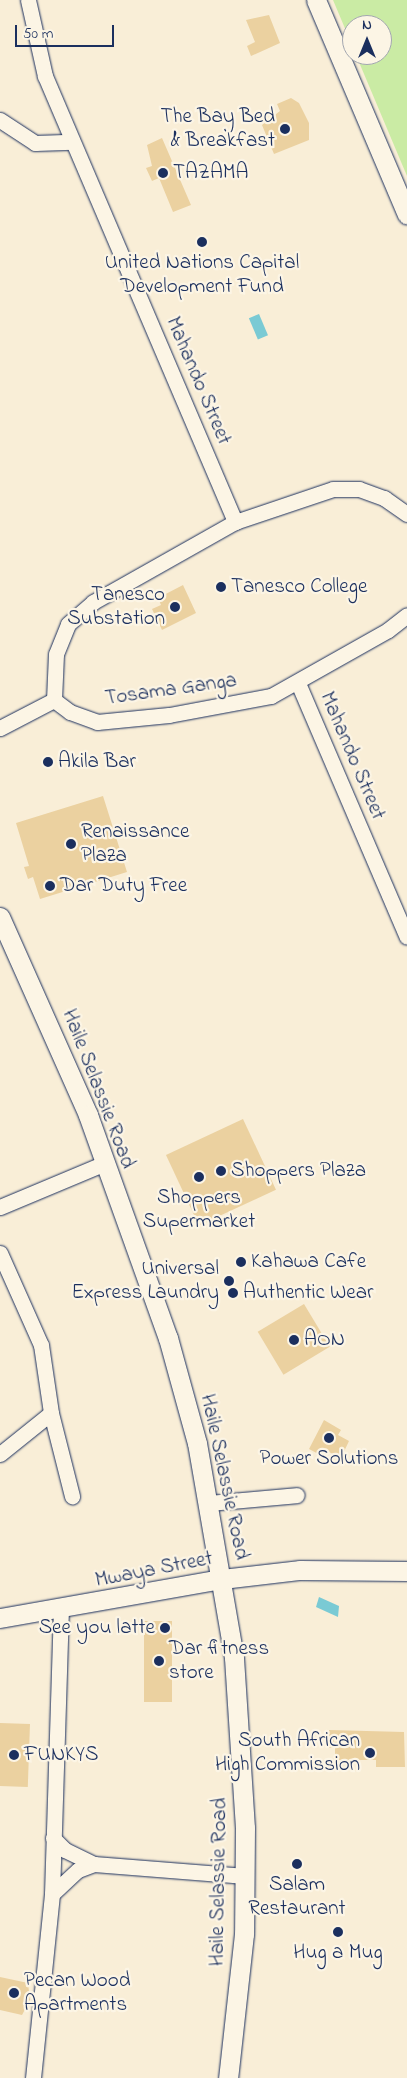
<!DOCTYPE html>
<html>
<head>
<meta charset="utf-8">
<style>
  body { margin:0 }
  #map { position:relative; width:407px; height:2078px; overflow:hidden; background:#f9eed7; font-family:"Indie Flower",sans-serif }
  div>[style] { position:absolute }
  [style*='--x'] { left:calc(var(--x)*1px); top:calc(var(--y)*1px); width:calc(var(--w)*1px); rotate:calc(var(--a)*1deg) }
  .green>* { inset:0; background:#caeba4 }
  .water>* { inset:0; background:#7acad4; transform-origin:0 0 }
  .building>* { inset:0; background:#ebd1a0; transform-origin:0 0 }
  .roads { filter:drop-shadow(0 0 1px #1b2f5e) drop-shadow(0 0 1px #1b2f5e) }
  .minor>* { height:15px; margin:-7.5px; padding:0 7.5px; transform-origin:7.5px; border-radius:7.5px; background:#fcf5e5 }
  .tertiary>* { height:19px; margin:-9.5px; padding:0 9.5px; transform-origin:9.5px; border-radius:9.5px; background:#fcf5e5 }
  .dots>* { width:14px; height:14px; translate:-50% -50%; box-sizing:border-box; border:2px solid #fcf5e5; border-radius:50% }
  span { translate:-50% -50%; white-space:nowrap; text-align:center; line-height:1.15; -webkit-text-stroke:4.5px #fcf5e5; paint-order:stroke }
  .poi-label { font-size:21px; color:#1b2f5e }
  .right { translate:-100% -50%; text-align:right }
  .left { translate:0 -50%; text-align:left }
  .street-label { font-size:21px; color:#1b2f5e }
  .north { position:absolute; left:342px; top:15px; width:50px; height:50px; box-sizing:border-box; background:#fcf5e5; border:1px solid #a2a6af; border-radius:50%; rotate:0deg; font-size:14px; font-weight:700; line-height:20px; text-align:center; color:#1b2f5e }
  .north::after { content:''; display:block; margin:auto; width:18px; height:22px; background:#1b2f5e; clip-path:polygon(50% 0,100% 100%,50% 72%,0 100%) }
  .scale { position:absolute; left:15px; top:25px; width:99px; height:22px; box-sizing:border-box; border:2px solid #1b2f5e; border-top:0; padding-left:6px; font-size:15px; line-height:18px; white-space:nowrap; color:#1b2f5e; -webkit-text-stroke:4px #fcf5e5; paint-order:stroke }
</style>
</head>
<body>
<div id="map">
  <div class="green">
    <i style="clip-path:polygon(333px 0,407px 0,407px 176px,356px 55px,382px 55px,382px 25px,352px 25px,352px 45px)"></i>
  </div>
  <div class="water">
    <i style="left:259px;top:314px;width:23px;height:11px;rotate:67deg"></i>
    <i style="clip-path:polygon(319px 1597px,339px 1606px,338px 1617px,316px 1607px)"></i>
  </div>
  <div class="building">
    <i style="clip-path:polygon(269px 15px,280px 43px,251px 56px,247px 46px,255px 42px,246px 20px)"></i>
    <i style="clip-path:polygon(291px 98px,299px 103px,309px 123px,309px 140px,274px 154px,262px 125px,280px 111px,277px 104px)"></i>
    <i style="clip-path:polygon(162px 138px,191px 205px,173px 212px,159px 178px,152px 181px,146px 168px,152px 166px,147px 145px)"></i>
    <i style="clip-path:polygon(183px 585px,196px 613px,162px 630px,152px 609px,161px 605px,158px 598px)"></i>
    <i style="clip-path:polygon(103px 796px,127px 872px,40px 899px,33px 877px,28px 879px,24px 867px,29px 866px,16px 823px)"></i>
    <i style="left:243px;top:1119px;width:78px;height:85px;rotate:65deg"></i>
    <i style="left:304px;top:1304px;width:50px;height:54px;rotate:59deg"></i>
    <i style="clip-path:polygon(324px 1420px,341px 1430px,338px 1435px,349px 1441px,341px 1458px,327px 1451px,324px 1457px,309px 1449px)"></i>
    <i style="left:144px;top:1621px;width:28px;height:81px"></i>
    <i style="left:0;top:1723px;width:30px;height:63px;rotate:2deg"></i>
    <i style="clip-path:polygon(329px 1730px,404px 1732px,405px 1767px,376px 1767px,376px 1760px,335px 1760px,335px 1747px,329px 1748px)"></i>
    <i style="clip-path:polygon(0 1977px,28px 1983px,30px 2000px,22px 2015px,0 2010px)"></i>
  </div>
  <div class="roads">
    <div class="minor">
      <i style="--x:28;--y:0;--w:78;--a:77.4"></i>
      <i style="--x:45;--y:76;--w:485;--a:66.9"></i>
      <i style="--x:0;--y:120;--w:42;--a:33.3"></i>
      <i style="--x:35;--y:143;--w:37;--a:-2"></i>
      <i style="--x:298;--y:683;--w:276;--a:66.8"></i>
      <i style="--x:54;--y:700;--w:46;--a:-87.5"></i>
      <i style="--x:56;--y:654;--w:32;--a:-68"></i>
      <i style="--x:68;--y:624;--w:33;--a:-41"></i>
      <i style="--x:93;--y:602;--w:163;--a:-29.4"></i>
      <i style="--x:235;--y:522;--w:103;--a:-18.6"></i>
      <i style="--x:333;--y:489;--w:26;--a:0"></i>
      <i style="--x:359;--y:489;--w:27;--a:20"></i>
      <i style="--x:384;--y:498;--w:28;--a:35"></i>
      <i style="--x:54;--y:700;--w:20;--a:37"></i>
      <i style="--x:70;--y:712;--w:29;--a:20"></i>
      <i style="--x:97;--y:722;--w:72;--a:-5.6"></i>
      <i style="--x:169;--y:715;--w:104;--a:-10.6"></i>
      <i style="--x:271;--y:696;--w:134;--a:-29.4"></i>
      <i style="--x:388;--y:630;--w:24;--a:-38"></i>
      <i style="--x:0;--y:728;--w:61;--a:-27.4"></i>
      <i style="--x:0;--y:1207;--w:112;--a:-22.7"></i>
      <i style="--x:0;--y:1253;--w:101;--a:66"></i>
      <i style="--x:41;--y:1345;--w:69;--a:81.6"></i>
      <i style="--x:51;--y:1413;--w:86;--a:75.8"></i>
      <i style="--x:0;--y:1454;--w:65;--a:-38.8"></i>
      <i style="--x:208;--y:1503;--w:89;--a:-5.1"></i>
      <i style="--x:53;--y:1838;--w:17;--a:45"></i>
      <i style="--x:65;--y:1850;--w:32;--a:26"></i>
      <i style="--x:94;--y:1864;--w:152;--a:4.5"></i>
      <i style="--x:52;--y:1894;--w:35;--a:-43"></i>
      <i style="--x:78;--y:1870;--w:17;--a:-21"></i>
      <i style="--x:33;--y:2078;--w:185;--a:-84.1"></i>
      <i style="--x:52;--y:1894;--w:283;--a:-88.2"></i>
    </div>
    <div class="tertiary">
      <i style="--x:316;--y:0;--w:233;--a:67"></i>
      <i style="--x:0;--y:917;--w:217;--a:66"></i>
      <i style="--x:88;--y:1115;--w:237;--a:70.3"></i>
      <i style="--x:168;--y:1338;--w:109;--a:74.6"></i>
      <i style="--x:197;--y:1443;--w:218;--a:80.2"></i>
      <i style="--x:234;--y:1658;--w:170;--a:86.3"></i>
      <i style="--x:245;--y:1828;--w:106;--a:90.5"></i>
      <i style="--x:244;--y:1934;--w:145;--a:96.3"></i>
      <i style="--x:0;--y:1618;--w:225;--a:-10"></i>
      <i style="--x:222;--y:1579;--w:79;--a:-6.6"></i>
      <i style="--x:300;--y:1570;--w:107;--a:0.5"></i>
    </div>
  </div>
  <div class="dots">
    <i style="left:285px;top:129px;background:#1b2f5e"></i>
    <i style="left:163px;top:173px;background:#1b2f5e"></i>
    <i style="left:202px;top:242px;background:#1b2f5e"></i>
    <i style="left:221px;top:587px;background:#1b2f5e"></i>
    <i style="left:175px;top:607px;background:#1b2f5e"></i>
    <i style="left:48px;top:762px;background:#1b2f5e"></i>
    <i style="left:71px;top:844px;background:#1b2f5e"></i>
    <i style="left:50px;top:886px;background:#1b2f5e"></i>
    <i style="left:221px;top:1171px;background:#1b2f5e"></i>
    <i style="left:199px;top:1177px;background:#1b2f5e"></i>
    <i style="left:241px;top:1262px;background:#1b2f5e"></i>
    <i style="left:229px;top:1281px;background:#1b2f5e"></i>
    <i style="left:233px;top:1293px;background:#1b2f5e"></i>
    <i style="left:294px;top:1340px;background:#1b2f5e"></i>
    <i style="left:329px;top:1438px;background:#1b2f5e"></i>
    <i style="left:165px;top:1628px;background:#1b2f5e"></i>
    <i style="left:159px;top:1661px;background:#1b2f5e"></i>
    <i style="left:370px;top:1753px;background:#1b2f5e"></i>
    <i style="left:14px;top:1755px;background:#1b2f5e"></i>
    <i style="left:297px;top:1864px;background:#1b2f5e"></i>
    <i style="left:338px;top:1932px;background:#1b2f5e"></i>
    <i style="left:14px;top:1993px;background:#1b2f5e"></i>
  </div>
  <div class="poi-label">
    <span class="right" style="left:275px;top:129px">The Bay Bed<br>&amp; Breakfast</span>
    <span class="left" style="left:173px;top:173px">TAZAMA</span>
    <span style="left:202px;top:275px">United Nations Capital<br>Development Fund</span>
    <span class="left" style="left:231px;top:587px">Tanesco College</span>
    <span class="right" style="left:165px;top:607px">Tanesco<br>Substation</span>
    <span class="left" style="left:58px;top:762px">Akila Bar</span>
    <span class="left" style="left:81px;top:844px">Renaissance<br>Plaza</span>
    <span class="left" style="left:60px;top:886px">Dar Duty Free</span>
    <span class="left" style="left:231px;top:1171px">Shoppers Plaza</span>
    <span style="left:199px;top:1210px">Shoppers<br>Supermarket</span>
    <span class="left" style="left:251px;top:1262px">Kahawa Cafe</span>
    <span class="right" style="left:219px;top:1281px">Universal<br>Express Laundry</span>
    <span class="left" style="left:243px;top:1293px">Authentic Wear</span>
    <span class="left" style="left:304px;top:1340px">AON</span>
    <span style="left:329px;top:1459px">Power Solutions</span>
    <span class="right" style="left:155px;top:1628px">See you latte</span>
    <span class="left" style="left:169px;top:1661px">Dar fitness<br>store</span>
    <span class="right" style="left:360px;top:1753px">South African<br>High Commission</span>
    <span class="left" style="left:24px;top:1755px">FUNKYS</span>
    <span style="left:297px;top:1897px">Salam<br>Restaurant</span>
    <span style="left:338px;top:1953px">Hug a Mug</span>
    <span class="left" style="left:24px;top:1993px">Pecan Wood<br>Apartments</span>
  </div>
  <div class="street-label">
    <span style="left:198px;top:381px;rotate:67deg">Mahando Street</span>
    <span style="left:171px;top:690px;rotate:-8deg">Tosama Ganga</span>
    <span style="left:352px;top:756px;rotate:67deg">Mahando Street</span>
    <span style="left:98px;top:1089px;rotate:69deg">Haile Selassie Road</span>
    <span style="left:224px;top:1477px;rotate:78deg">Haile Selassie Road</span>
    <span style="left:154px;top:1570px;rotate:-11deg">Mwaya Street</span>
    <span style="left:219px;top:1882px;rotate:-89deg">Haile Selassie Road</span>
  </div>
  <div class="north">N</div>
  <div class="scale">50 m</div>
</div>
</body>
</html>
